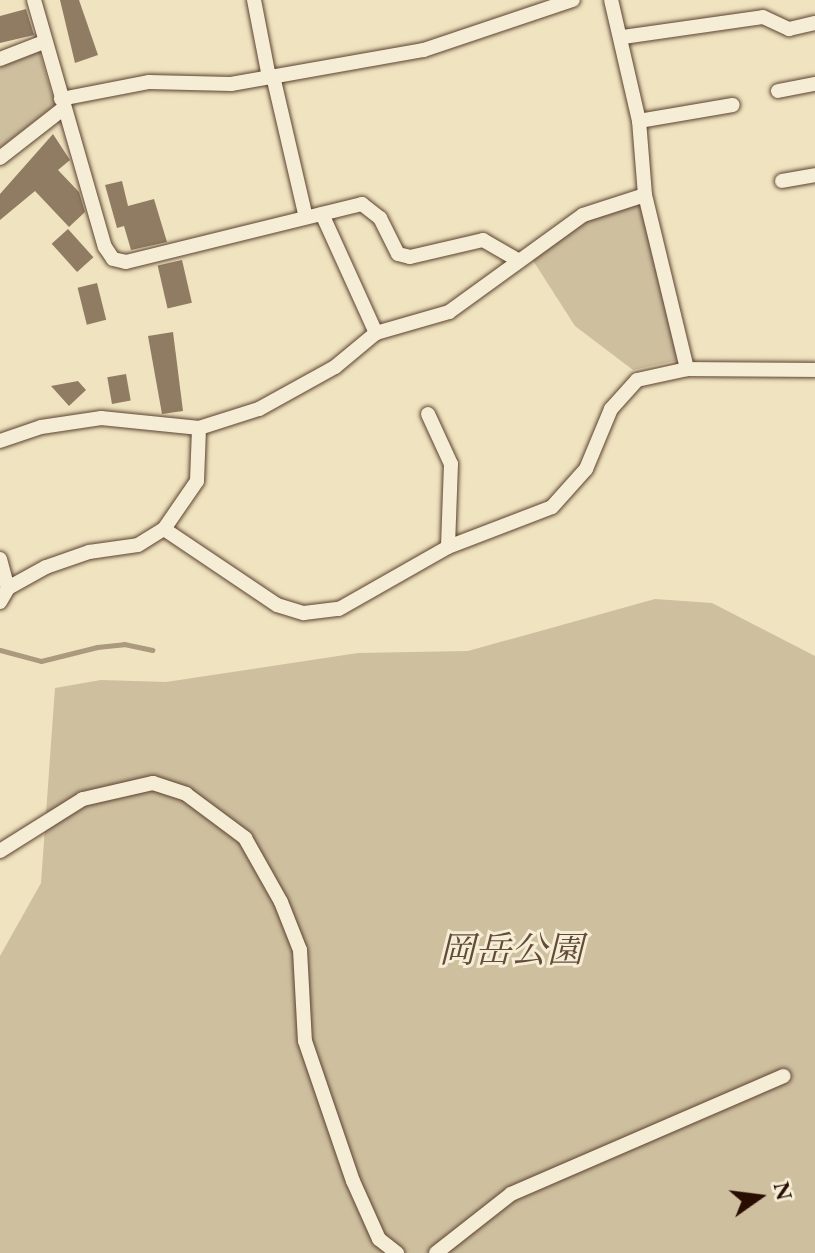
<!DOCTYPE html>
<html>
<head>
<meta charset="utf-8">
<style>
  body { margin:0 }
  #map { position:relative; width:815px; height:1253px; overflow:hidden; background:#f0e3bf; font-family:"EB Garamond","Noto Serif JP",serif }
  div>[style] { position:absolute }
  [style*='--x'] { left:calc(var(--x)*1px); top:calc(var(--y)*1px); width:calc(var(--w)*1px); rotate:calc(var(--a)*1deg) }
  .green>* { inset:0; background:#cebf9f }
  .stream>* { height:5px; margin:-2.5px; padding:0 2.5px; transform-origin:2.5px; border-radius:2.5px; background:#ac9a7e }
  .building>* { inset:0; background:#907c63; transform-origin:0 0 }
  .roads { filter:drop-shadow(0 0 2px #5b4230) drop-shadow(0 0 2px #5b4230) }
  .minor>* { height:14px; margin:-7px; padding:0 7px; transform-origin:7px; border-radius:7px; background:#f5edd5 }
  span { translate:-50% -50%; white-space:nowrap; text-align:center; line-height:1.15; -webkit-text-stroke:6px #f5edd5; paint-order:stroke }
  .park-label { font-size:36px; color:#634b38; font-style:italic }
  .north { position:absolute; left:719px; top:1157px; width:80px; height:80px; -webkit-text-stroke:6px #f5edd5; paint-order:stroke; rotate:76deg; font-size:22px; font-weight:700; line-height:32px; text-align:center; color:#290d00 }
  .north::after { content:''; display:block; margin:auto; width:28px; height:36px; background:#290d00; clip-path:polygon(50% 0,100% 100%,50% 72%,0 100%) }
</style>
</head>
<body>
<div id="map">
  <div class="green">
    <i style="clip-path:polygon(39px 51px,55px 105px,0 148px,0 67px)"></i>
    <i style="clip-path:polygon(640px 202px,678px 360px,633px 370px,575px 326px,532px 259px,579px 224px)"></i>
    <i style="clip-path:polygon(655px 599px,712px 603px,815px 656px,815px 1253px,0 1253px,0 956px,41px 883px,55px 688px,101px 680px,166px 682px,358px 653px,468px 651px)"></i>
  </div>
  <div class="stream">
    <i style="--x:0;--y:650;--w:42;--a:15"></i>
    <i style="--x:41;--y:661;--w:58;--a:-14"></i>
    <i style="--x:97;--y:647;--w:27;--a:-6"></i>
    <i style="--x:124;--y:644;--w:29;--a:12"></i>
  </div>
  <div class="building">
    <i style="clip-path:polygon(60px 0,79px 0,98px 55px,75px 63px)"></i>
    <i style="clip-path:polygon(26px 9px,34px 35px,0 43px,0 16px)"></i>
    <i style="clip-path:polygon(53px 134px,70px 160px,58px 170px,79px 192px,85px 212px,69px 227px,35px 191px,0 220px,0 194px)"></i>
    <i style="clip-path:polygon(122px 181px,128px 206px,154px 199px,167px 242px,131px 250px,124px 226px,117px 228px,105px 185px)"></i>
    <i style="left:68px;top:229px;width:38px;height:22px;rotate:48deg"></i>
    <i style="left:182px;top:260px;width:44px;height:25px;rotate:77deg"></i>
    <i style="left:97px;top:283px;width:38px;height:20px;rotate:76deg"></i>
    <i style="clip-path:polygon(173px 332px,183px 411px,162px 414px,148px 336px)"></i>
    <i style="left:126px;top:374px;width:27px;height:19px;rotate:80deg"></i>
    <i style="clip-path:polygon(78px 381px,86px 390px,69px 406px,51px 386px)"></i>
  </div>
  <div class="roads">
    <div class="minor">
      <i style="--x:34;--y:0;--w:257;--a:74"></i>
      <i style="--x:105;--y:247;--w:14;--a:56"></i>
      <i style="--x:113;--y:259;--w:13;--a:13"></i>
      <i style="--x:126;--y:262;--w:243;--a:-13.8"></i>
      <i style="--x:362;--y:204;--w:23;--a:38"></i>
      <i style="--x:380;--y:218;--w:40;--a:63.4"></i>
      <i style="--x:398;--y:254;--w:12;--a:14"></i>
      <i style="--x:410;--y:257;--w:75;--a:-13.1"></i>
      <i style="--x:483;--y:240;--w:39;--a:30"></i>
      <i style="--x:254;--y:0;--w:78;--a:79"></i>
      <i style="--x:623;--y:37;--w:141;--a:-8.1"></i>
      <i style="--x:763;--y:17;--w:29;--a:25"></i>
      <i style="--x:789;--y:29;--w:27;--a:-13"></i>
      <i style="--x:0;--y:59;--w:47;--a:-21.1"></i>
      <i style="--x:273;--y:76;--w:142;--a:76.9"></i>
      <i style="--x:778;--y:91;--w:38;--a:-11"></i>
      <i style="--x:61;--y:99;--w:90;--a:-10.9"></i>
      <i style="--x:149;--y:82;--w:82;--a:1.4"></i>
      <i style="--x:231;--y:84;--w:196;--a:-10"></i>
      <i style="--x:424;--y:50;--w:157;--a:-18.6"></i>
      <i style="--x:639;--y:121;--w:95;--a:-9.7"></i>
      <i style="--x:0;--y:158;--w:81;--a:-38"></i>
      <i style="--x:782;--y:181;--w:34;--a:-10"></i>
      <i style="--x:645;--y:195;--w:179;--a:76.4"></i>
      <i style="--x:322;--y:214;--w:131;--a:65.6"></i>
      <i style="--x:428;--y:414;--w:55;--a:65.3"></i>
      <i style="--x:451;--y:464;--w:83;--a:92.1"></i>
      <i style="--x:0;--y:441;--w:43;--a:-18.9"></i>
      <i style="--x:41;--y:427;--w:61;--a:-8.5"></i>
      <i style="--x:101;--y:418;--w:99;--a:5.8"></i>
      <i style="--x:199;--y:428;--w:63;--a:-17.6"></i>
      <i style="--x:259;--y:409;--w:87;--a:-28.9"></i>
      <i style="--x:335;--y:367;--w:53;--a:-39.7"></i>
      <i style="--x:376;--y:333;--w:76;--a:-16"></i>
      <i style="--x:449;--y:312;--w:165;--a:-35.9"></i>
      <i style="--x:583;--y:215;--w:65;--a:-17.9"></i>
      <i style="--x:645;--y:195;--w:74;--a:-94.6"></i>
      <i style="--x:639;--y:121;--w:124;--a:-103"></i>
      <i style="--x:164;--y:529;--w:136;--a:33.9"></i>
      <i style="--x:277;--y:605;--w:28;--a:17"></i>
      <i style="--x:304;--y:613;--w:35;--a:-7"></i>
      <i style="--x:339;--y:609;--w:125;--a:-29.6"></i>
      <i style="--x:448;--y:547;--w:111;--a:-21"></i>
      <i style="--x:552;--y:507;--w:51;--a:-48.2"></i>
      <i style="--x:586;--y:469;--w:65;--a:-67.4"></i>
      <i style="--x:611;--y:409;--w:39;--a:-48"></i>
      <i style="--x:637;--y:380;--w:51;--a:-12.4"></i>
      <i style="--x:687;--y:369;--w:128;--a:0.4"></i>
      <i style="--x:0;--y:559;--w:30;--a:75"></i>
      <i style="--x:0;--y:602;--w:16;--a:-60"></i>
      <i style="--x:8;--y:588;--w:43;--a:-28.9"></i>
      <i style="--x:46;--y:567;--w:46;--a:-19.2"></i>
      <i style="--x:89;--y:552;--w:49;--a:-8.1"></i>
      <i style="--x:138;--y:545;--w:31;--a:-32"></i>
      <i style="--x:164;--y:529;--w:58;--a:-55.5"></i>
      <i style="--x:197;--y:481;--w:53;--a:-87.8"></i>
      <i style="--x:0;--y:851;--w:98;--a:-32.1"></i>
      <i style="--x:83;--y:799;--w:72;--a:-12.9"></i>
      <i style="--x:153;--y:783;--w:35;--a:18"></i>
      <i style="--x:186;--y:794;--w:74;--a:36.7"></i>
      <i style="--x:245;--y:838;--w:73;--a:60.6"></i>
      <i style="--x:281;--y:902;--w:52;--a:68.4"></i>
      <i style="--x:300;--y:950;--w:91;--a:86.9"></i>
      <i style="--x:305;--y:1041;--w:148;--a:71.1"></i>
      <i style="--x:353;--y:1181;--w:64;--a:65.9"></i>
      <i style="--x:379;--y:1239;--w:23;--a:38"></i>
      <i style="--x:436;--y:1253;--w:95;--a:-38.2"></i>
      <i style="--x:511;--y:1194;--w:297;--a:-23.4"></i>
    </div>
  </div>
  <div class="park-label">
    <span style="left:511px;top:950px">岡岳公園</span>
  </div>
  <div class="north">N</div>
</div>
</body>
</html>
